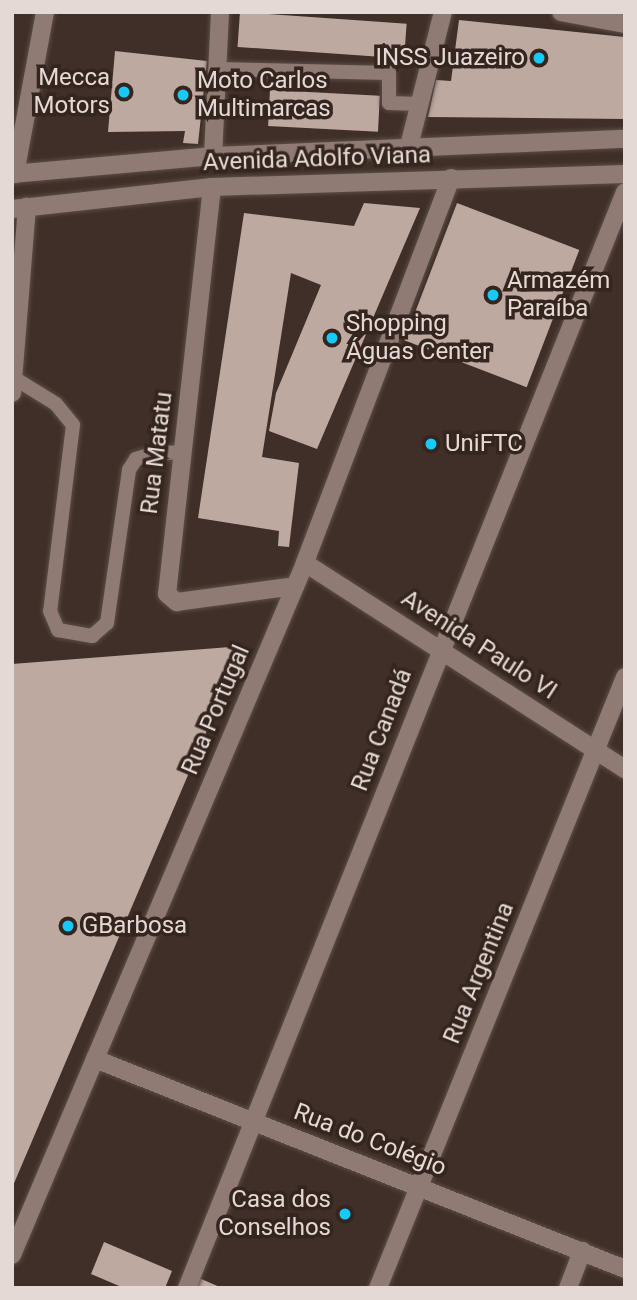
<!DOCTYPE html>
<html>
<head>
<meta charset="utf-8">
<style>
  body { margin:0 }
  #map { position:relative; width:637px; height:1300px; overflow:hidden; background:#402f28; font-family:Roboto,sans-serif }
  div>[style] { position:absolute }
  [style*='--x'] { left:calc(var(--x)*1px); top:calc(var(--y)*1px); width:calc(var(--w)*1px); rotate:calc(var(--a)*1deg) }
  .building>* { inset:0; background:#bea9a1; transform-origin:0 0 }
  .roads { filter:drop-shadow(0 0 2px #5b4d48) drop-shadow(0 0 2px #5b4d48) }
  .service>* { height:14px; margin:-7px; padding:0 7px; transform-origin:7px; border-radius:7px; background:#8f7b73 }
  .minor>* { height:18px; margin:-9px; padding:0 9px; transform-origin:9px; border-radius:9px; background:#8f7b73 }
  .tertiary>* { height:18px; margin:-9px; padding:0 9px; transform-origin:9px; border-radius:9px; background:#8f7b73 }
  .secondary>* { height:18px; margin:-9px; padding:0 9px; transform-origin:9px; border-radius:9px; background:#8f7b73 }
  .dots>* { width:19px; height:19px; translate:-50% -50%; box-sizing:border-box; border:4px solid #35251f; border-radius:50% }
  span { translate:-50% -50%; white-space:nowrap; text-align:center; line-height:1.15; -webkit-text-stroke:7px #35251f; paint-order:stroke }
  .poi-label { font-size:24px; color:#e4d9d5 }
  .right { translate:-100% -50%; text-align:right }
  .left { translate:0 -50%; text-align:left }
  .street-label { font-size:24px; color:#e4d9d5 }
  .frame { position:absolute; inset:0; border:14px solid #e4d9d5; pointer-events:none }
</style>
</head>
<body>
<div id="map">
  <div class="building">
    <i style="left:240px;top:12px;width:167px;height:35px;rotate:4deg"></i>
    <i style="clip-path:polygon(459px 20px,625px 37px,625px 119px,428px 117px,436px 80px,451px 81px)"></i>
    <i style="clip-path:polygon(115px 51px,207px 61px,198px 144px,183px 143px,185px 131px,108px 132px)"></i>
    <i style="left:270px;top:90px;width:110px;height:36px;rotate:3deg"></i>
    <i style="clip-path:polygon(364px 203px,420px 208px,317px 449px,269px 431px,276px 393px,321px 285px,291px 273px,262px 457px,299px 463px,289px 547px,278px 546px,279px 531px,198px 518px,244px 213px,354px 226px)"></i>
    <i style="left:457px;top:203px;width:131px;height:147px;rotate:21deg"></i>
    <i style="clip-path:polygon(243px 646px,12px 1188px,12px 664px)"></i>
    <i style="clip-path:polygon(104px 1242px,172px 1271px,165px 1288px,124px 1288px,91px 1274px)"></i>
    <i style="clip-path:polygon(199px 1278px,222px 1288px,195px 1288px)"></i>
  </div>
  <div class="roads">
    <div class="service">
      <i style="--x:217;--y:69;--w:172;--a:1.3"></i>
      <i style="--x:389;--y:73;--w:30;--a:90"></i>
      <i style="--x:389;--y:103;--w:31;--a:2"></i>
      <i style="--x:14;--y:378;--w:49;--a:31.8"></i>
      <i style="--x:56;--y:404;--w:27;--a:51"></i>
      <i style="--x:73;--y:425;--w:187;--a:97"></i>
      <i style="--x:50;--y:611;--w:21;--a:67"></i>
      <i style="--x:58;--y:630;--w:35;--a:10"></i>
      <i style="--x:92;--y:636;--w:20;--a:-41"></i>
      <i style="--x:107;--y:623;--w:155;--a:-81.8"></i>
      <i style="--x:129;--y:470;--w:13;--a:-58"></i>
      <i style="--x:136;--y:459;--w:17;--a:-17"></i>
      <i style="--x:152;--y:454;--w:31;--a:-4"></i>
    </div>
    <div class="minor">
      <i style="--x:561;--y:12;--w:65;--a:10.6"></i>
      <i style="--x:409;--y:146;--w:138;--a:-75.8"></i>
      <i style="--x:213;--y:156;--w:144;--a:-87.2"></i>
      <i style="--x:15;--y:174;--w:165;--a:-79.5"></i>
      <i style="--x:212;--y:187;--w:409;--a:96.3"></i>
      <i style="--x:167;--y:594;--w:13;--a:39"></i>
      <i style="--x:177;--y:602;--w:119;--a:-7.7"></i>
      <i style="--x:95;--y:1059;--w:570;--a:21.61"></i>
      <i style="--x:12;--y:1255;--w:751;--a:-67.05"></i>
      <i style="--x:187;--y:1288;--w:1180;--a:-68.22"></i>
      <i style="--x:378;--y:1288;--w:659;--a:-67.99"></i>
      <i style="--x:568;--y:1288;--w:40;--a:-69"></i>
    </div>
    <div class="tertiary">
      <i style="--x:451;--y:178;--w:412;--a:110.8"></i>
      <i style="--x:305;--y:563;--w:381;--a:32.8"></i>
      <i style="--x:12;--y:393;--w:187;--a:-85.4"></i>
    </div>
    <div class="secondary">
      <i style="--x:12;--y:174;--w:202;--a:-5.1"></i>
      <i style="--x:213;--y:156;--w:412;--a:-2.4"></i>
      <i style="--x:12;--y:209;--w:201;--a:-6.3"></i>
      <i style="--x:212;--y:187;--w:413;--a:-1.8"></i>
    </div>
  </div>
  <div class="dots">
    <i style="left:539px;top:58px;background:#15cafb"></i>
    <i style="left:124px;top:92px;background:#15cafb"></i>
    <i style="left:183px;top:95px;background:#15cafb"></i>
    <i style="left:493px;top:295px;background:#15cafb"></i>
    <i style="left:332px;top:338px;background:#15cafb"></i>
    <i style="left:431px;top:444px;background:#15cafb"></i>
    <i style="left:68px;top:926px;background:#15cafb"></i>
    <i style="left:345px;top:1214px;background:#15cafb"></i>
  </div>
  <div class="poi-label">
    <span class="right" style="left:525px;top:58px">INSS Juazeiro</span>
    <span class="right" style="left:110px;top:92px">Mecca<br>Motors</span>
    <span class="left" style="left:197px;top:95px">Moto Carlos<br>Multimarcas</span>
    <span class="left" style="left:507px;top:295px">Armazém<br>Paraíba</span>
    <span class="left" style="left:346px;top:338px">Shopping<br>Águas Center</span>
    <span class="left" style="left:445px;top:444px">UniFTC</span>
    <span class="left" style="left:82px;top:926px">GBarbosa</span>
    <span class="right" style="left:331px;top:1214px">Casa dos<br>Conselhos</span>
  </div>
  <div class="street-label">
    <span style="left:317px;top:159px;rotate:-2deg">Avenida Adolfo Viana</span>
    <span style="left:157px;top:453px;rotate:-83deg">Rua Matatu</span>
    <span style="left:479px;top:645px;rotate:33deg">Avenida Paulo VI</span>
    <span style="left:216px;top:710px;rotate:-67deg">Rua Portugal</span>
    <span style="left:382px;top:730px;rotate:-69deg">Rua Canadá</span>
    <span style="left:479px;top:973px;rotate:-68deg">Rua Argentina</span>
    <span style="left:370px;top:1140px;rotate:21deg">Rua do Colégio</span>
  </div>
  <div class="frame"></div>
</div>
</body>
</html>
